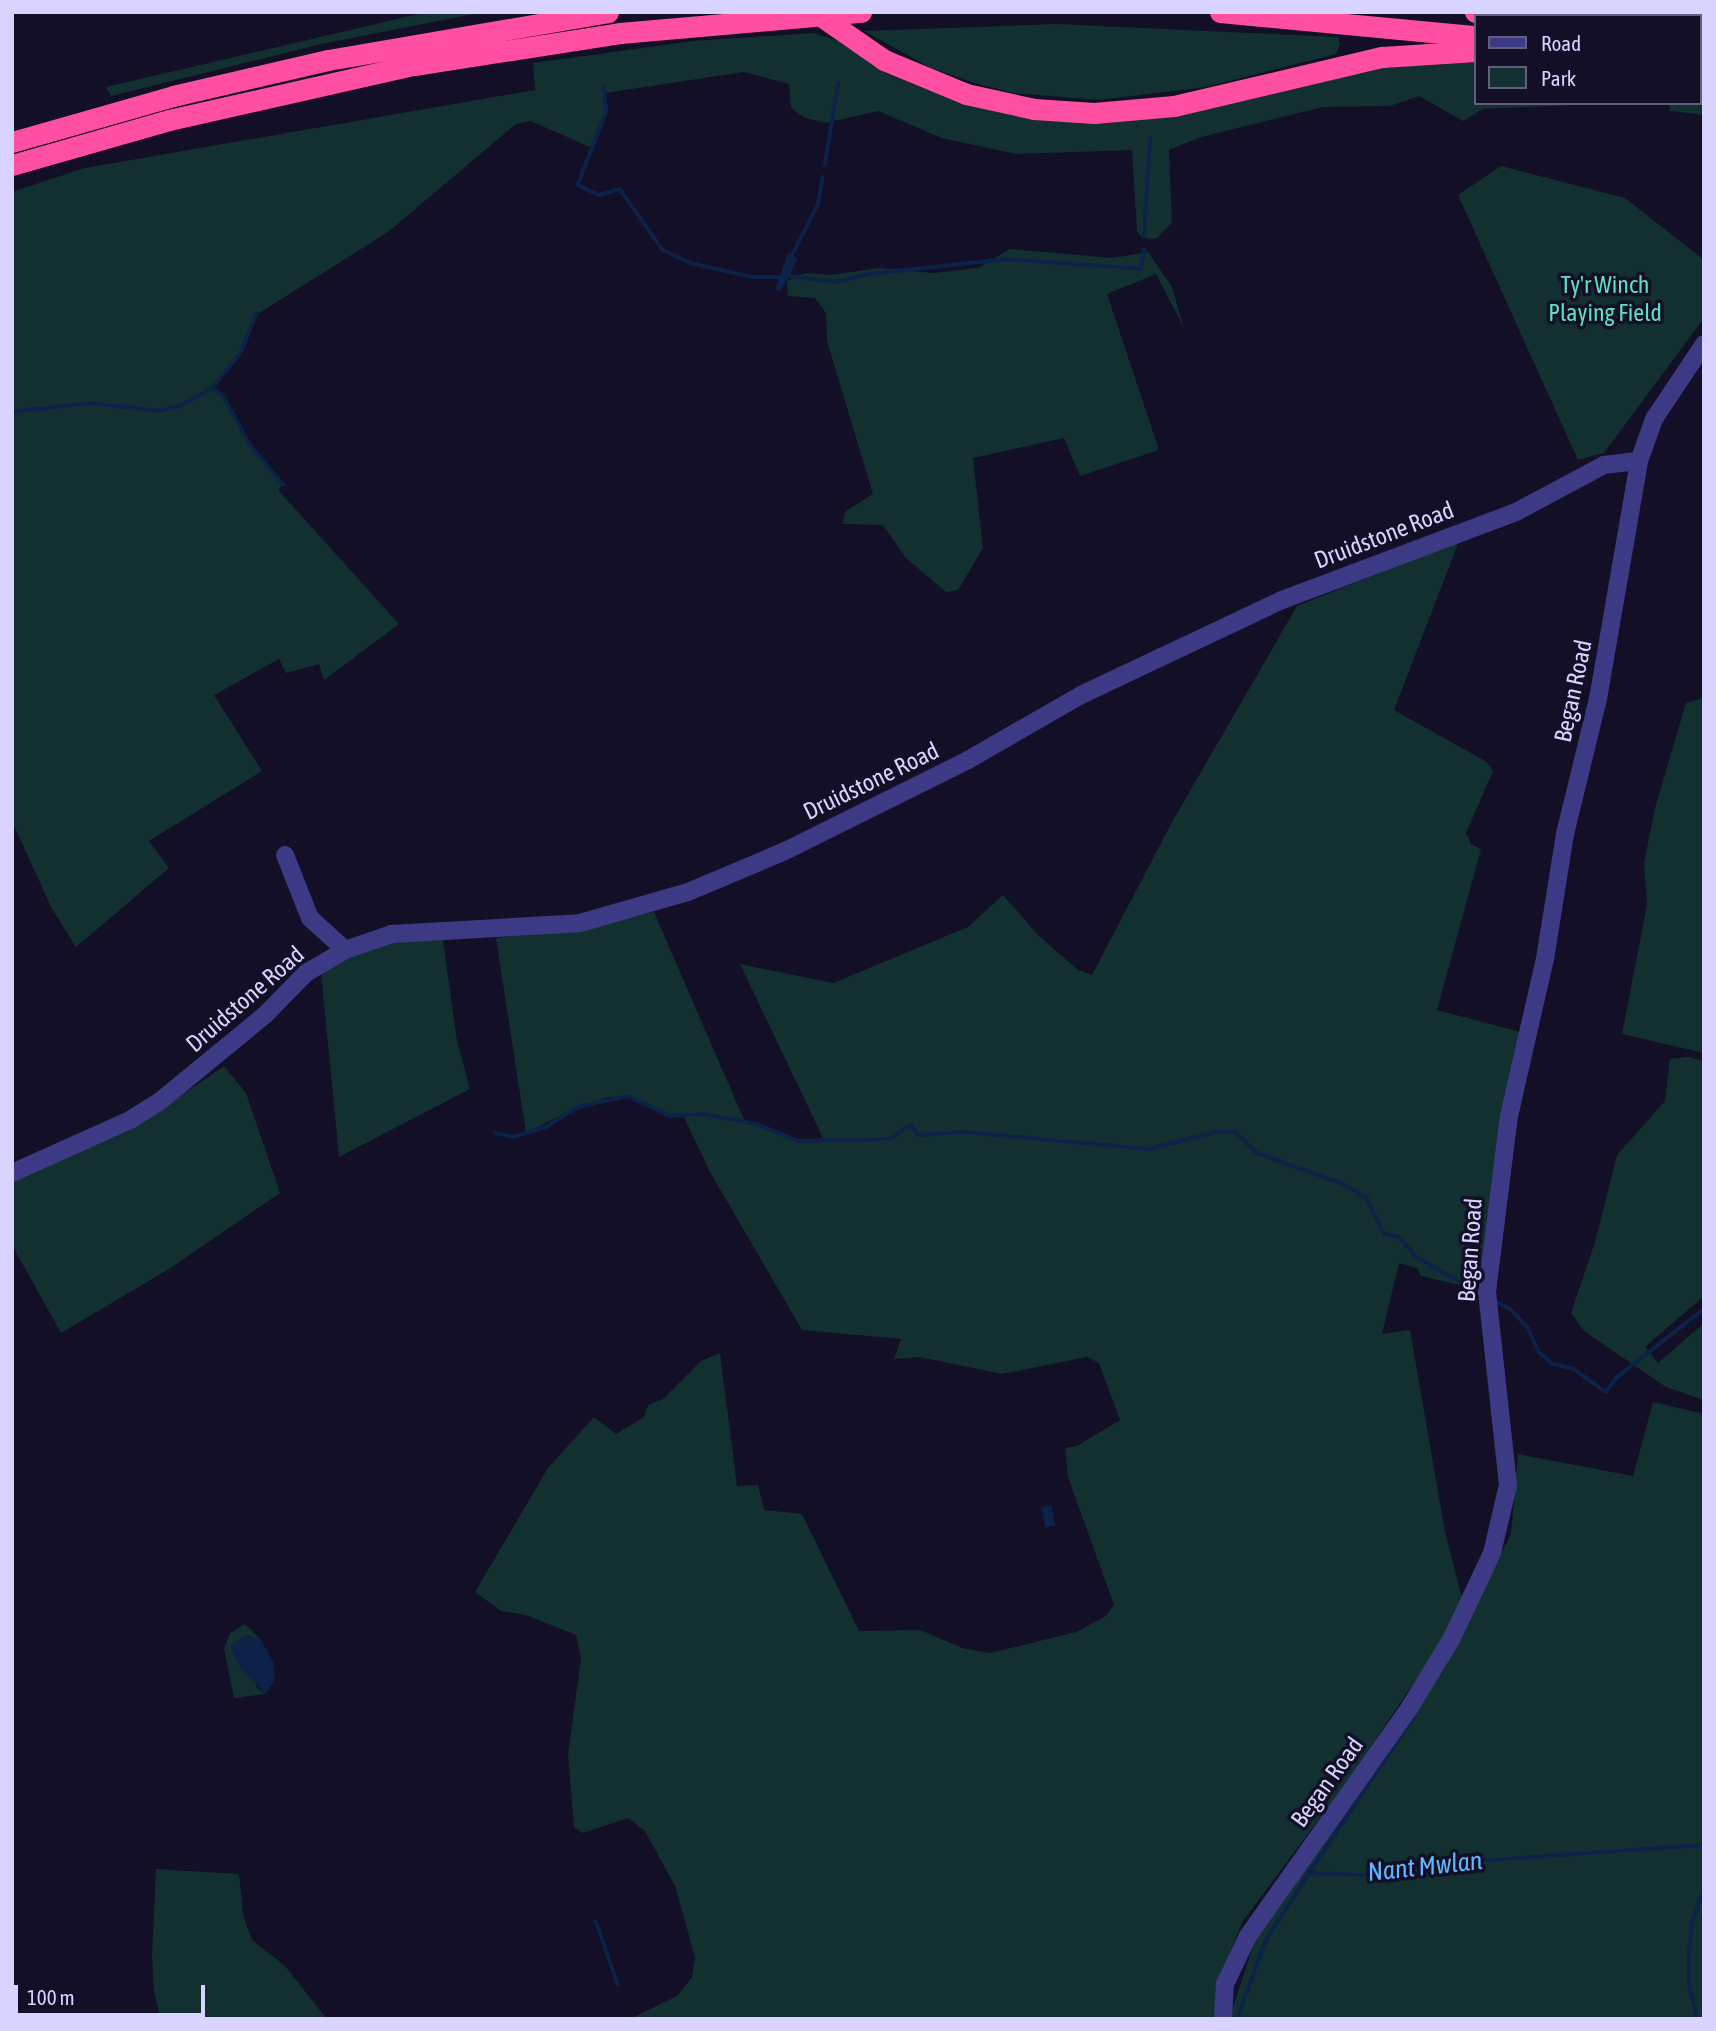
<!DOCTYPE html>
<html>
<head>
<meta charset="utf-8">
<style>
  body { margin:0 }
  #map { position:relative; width:1716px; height:2031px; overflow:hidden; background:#130f26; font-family:"Asap Condensed",sans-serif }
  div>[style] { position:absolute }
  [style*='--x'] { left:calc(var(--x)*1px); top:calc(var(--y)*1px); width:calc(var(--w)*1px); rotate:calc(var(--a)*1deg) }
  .green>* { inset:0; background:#12302f }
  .water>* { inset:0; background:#0c2248; transform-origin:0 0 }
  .stream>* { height:3.5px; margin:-1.75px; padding:0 1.75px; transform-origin:1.75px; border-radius:1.75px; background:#0c2248 }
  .minor>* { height:18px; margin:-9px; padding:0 9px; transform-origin:9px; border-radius:9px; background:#3d3a85 }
  .highway>* { height:21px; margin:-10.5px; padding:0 10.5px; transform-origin:10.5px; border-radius:10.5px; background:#ff4fa3 }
  .highway-bridge>* { height:21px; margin:-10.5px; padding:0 10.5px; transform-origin:10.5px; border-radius:10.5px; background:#ff4fa3 }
  span { translate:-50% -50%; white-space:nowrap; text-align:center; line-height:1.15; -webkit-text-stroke:7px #130f26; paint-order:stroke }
  .park-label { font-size:24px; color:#5fe0c0 }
  .street-label { font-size:24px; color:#d9d4ff }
  .water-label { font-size:26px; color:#62b6ff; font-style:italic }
  .frame { position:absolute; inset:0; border:14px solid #d9d4ff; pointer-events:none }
  .legend { position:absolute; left:1474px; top:14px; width:228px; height:91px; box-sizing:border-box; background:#130f26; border:2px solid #625e7d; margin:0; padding:9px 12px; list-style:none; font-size:21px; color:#d9d4ff }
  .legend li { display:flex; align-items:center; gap:14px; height:35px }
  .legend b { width:35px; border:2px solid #625e7d }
  .scale { position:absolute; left:14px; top:1985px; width:191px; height:32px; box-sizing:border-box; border:4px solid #d9d4ff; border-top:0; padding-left:9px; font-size:21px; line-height:24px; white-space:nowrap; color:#d9d4ff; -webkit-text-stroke:5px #130f26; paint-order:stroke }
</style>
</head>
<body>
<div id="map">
  <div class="green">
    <i style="clip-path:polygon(427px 12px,484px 12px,326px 43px,111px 96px,106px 87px)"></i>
    <i style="clip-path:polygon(1603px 12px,1704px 12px,1704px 37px,1700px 16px)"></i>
    <i style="clip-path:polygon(1056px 24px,1338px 37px,1340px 44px,1336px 54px,1206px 87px,1099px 100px,1013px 93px,975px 83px,931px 68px,864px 31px)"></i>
    <i style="clip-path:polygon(813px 33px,836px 40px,885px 73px,962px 104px,1032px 119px,1107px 123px,1172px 116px,1390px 65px,1456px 62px,1476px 63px,1476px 103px,1619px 103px,1483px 109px,1463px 121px,1419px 96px,1390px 106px,1323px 107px,1201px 137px,1169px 150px,1172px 223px,1156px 239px,1142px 238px,1137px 231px,1132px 150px,1016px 154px,942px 138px,878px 111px,825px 123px,803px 117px,791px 108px,789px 84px,744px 72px,605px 93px,607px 111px,592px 148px,531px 121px,516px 124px,388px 232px,256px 315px,241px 352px,212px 388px,223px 395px,251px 446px,283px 484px,278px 490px,399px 624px,324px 680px,319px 664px,286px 673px,279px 659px,214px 695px,262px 771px,149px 841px,169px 868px,76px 947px,52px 909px,12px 821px,12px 192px,85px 168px,535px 90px,533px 63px,693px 41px)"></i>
    <i style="clip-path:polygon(1700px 83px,1704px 115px,1670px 111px,1669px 103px,1700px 103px)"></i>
    <i style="clip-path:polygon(1501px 166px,1625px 198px,1704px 260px,1704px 318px,1604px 453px,1578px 460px,1458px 195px)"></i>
    <i style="clip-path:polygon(1010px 249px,1113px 258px,1148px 252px,1172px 287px,1183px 326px,1156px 274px,1107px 294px,1159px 450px,1080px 476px,1064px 438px,973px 458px,983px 548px,958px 590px,946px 592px,905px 557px,883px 525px,842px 524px,846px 511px,873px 494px,827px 341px,826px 313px,815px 298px,788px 296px,787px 281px,805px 273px,831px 275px,879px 268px,933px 273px,978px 268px)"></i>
    <i style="clip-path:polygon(1459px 541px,1394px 710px,1487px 762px,1493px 771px,1466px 833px,1471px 844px,1481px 849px,1437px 1010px,1524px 1033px,1481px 1283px,1472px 1288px,1421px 1276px,1417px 1268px,1399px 1263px,1382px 1334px,1410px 1330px,1445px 1532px,1463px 1602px,1432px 1656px,1346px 1783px,1243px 1921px,1218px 1981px,1215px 2019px,630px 2019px,677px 1996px,692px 1977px,695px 1957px,675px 1886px,645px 1831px,628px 1818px,583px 1833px,574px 1827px,568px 1755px,581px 1658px,576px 1635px,526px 1615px,501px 1611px,475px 1592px,548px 1468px,594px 1417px,616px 1434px,644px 1417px,648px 1405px,663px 1399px,701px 1361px,720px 1353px,737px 1486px,758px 1485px,764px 1510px,802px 1514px,859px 1631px,920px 1630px,965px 1649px,990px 1653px,1076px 1632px,1106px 1616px,1114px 1605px,1068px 1477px,1065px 1448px,1077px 1446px,1120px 1420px,1099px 1363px,1087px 1357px,1002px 1374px,920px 1357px,894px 1359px,901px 1339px,802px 1330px,710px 1172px,683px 1115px,670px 1116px,628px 1096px,609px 1097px,578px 1107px,526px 1133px,496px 938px,589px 927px,654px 912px,745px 1122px,798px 1141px,823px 1138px,740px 964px,833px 983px,968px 927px,1003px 895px,1038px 935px,1078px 970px,1092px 975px,1172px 822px,1297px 606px)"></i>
    <i style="clip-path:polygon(1704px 698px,1704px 1053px,1622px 1034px,1647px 905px,1644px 863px,1655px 808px,1686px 703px)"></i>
    <i style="clip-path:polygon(391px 940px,443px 940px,457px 1041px,470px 1089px,339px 1157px,321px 972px,347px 955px)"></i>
    <i style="clip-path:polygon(1688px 1057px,1704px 1061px,1704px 1296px,1645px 1347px,1658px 1363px,1704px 1323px,1704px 1400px,1666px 1387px,1584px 1331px,1571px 1313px,1595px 1242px,1617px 1155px,1665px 1101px,1670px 1059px)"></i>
    <i style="clip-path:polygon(224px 1066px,246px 1093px,280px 1193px,169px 1269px,61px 1333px,12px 1245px,12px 1178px,169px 1104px)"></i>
    <i style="clip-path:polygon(1653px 1402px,1704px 1414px,1704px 2019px,1229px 2019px,1259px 1928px,1404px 1732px,1455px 1648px,1511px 1534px,1518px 1454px,1633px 1476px)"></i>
    <i style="clip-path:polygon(245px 1624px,261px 1640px,247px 1635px,257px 1688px,265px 1694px,234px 1698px,224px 1649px,230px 1633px)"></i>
    <i style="clip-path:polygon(156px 1869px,239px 1874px,243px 1915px,252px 1940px,285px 1966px,327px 2019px,161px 2019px,154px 1992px,152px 1954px)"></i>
  </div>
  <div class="water">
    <i style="clip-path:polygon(788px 253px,798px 259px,781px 291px,775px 289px)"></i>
    <i style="left:1051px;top:1505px;width:21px;height:10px;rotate:79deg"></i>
    <i style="clip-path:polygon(247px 1635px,261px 1640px,273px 1661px,275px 1681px,265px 1694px,239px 1666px,230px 1646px)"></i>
  </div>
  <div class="stream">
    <i style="--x:604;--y:87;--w:24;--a:83"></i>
    <i style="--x:607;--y:111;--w:79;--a:111.4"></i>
    <i style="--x:578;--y:185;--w:23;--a:25"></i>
    <i style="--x:599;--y:195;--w:22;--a:-16"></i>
    <i style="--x:620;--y:189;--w:75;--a:54.8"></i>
    <i style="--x:663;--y:250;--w:31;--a:25"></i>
    <i style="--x:691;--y:263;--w:63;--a:12.9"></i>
    <i style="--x:752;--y:277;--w:26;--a:0"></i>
    <i style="--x:825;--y:164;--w:81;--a:-80.8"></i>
    <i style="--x:1144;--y:237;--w:98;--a:-86.5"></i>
    <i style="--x:792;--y:255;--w:57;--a:-63"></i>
    <i style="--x:818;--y:204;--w:27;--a:-80"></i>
    <i style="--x:790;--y:276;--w:45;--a:7.6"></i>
    <i style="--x:835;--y:282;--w:35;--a:-13"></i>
    <i style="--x:869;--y:274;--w:138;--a:-6.2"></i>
    <i style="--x:1006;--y:259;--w:135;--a:4.2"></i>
    <i style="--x:1141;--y:269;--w:20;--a:-81"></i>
    <i style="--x:212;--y:388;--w:13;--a:32"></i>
    <i style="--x:223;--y:395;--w:58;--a:61.2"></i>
    <i style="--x:251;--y:446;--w:50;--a:49.9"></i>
    <i style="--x:12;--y:412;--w:80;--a:-6.5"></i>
    <i style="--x:91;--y:403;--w:69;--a:6.6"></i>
    <i style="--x:160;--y:411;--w:23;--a:-15"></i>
    <i style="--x:182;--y:405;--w:34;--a:-30"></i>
    <i style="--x:212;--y:388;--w:46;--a:-51.1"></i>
    <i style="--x:241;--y:352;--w:40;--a:-68"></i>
    <i style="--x:496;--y:1133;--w:17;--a:13"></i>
    <i style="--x:513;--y:1137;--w:34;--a:-17"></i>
    <i style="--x:546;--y:1127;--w:38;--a:-32"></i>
    <i style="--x:578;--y:1107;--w:51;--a:-12.4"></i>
    <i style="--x:628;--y:1096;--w:47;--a:25.5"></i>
    <i style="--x:670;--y:1116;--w:33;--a:-3"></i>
    <i style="--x:703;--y:1114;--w:55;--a:10.5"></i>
    <i style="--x:757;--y:1124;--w:44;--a:22.5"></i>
    <i style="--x:798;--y:1141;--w:93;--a:-1.2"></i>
    <i style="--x:891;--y:1139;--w:24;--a:-36"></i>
    <i style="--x:910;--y:1125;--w:13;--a:48"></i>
    <i style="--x:919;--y:1135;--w:46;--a:-3.7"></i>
    <i style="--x:965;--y:1132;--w:185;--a:5.3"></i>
    <i style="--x:1149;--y:1149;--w:68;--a:-14.4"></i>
    <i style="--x:1215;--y:1132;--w:21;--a:0"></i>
    <i style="--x:1236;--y:1132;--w:30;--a:45"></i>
    <i style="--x:1257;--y:1153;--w:89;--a:19.7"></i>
    <i style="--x:1341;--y:1183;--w:30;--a:30"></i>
    <i style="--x:1367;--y:1198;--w:40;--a:63.4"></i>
    <i style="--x:1385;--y:1234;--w:14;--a:12"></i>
    <i style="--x:1399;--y:1237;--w:28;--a:48"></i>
    <i style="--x:1418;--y:1258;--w:71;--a:29.4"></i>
    <i style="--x:1493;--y:1300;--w:21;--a:28"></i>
    <i style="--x:1512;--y:1310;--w:24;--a:48"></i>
    <i style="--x:1528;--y:1328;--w:26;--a:65"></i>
    <i style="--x:1539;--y:1352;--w:18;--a:41"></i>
    <i style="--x:1553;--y:1364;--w:22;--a:13"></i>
    <i style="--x:1574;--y:1369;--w:39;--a:36"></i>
    <i style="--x:1606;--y:1392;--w:17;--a:-54"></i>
    <i style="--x:1616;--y:1378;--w:112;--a:-38.1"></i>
    <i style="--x:1701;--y:1414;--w:3;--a:0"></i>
    <i style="--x:1309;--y:1873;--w:187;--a:-56.1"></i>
    <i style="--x:596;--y:1921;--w:67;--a:70.8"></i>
    <i style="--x:1237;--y:2019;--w:82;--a:-70"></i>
    <i style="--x:1265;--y:1942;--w:82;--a:-57.5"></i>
    <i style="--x:1309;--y:1873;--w:53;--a:2.2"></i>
    <i style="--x:1362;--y:1875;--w:85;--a:-8.1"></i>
    <i style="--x:1446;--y:1863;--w:259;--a:-4"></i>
    <i style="--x:1697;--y:2019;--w:36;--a:-103"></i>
    <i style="--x:1689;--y:1984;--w:30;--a:-90"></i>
    <i style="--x:1689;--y:1954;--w:31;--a:-84"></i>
    <i style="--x:1692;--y:1923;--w:37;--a:-71"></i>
  </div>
  <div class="minor">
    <i style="--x:285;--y:855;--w:68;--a:68.4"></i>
    <i style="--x:310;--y:918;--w:47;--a:42.4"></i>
    <i style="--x:12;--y:1173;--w:129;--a:-24.2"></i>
    <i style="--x:130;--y:1120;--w:34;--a:-32"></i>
    <i style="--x:159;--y:1102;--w:137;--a:-39.4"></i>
    <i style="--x:265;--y:1015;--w:59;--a:-45.7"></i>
    <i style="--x:306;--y:973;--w:45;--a:-30.5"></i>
    <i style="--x:345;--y:950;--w:50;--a:-18.8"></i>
    <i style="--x:392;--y:934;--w:188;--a:-3.3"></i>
    <i style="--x:580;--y:923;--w:112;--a:-16"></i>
    <i style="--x:688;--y:892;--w:105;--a:-22.9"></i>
    <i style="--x:785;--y:851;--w:204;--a:-26.4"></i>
    <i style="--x:968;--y:760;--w:130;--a:-29.9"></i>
    <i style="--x:1081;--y:695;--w:222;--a:-25.3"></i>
    <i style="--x:1282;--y:600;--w:250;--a:-20.6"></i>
    <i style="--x:1516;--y:512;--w:100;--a:-28.1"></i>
    <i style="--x:1604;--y:465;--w:35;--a:-7"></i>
    <i style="--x:1223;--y:2019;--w:35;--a:-87"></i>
    <i style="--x:1225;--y:1984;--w:53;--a:-64.4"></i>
    <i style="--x:1248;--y:1936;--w:281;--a:-54.7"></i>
    <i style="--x:1410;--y:1707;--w:81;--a:-58.7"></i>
    <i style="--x:1452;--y:1638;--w:94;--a:-64.8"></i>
    <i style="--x:1492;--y:1553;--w:70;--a:-76.8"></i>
    <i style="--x:1508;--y:1485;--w:194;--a:-96.2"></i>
    <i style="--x:1487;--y:1292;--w:177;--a:-82.9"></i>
    <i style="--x:1509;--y:1116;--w:161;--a:-77.1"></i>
    <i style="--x:1545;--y:959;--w:127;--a:-80.9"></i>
    <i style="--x:1565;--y:834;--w:139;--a:-76.3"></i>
    <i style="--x:1598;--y:699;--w:242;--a:-80.2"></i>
    <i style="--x:1639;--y:461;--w:45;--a:-70.3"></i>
    <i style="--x:1654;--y:419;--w:90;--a:-56.3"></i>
  </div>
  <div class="highway">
    <i style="--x:1220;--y:12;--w:257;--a:5.4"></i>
    <i style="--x:1475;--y:12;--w:20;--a:11"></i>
    <i style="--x:1700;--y:49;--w:4;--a:0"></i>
    <i style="--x:884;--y:60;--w:89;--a:22.5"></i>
    <i style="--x:966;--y:94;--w:70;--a:12.4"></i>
    <i style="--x:1034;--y:109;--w:60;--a:3.8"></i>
    <i style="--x:1094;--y:113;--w:80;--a:-5"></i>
    <i style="--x:1174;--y:106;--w:214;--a:-13.3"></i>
    <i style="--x:1382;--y:57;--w:94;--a:-3.7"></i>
    <i style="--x:1700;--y:73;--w:4;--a:0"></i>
    <i style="--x:12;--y:142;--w:167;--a:-15.9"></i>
    <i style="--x:173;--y:96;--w:159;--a:-13.1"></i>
    <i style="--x:328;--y:60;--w:284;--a:-9.7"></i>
    <i style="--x:12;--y:165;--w:163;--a:-16"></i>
    <i style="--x:169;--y:120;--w:251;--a:-12.7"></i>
    <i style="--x:414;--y:65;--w:208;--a:-8.8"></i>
    <i style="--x:620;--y:33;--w:242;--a:-5"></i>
  </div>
  <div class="highway-bridge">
    <i style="--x:815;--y:12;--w:84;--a:34.8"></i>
  </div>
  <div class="park-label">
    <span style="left:1605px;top:299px">Ty'r Winch<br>Playing Field</span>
  </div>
  <div class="street-label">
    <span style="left:1384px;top:535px;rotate:-21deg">Druidstone Road</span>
    <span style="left:1573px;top:691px;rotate:-78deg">Began Road</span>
    <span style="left:871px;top:781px;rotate:-26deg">Druidstone Road</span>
    <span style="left:245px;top:999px;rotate:-41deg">Druidstone Road</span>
    <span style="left:1470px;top:1250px;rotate:-86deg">Began Road</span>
    <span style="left:1327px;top:1782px;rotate:-54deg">Began Road</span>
  </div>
  <div class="water-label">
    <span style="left:1425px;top:1867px;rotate:-6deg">Nant Mwlan</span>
  </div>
  <div class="frame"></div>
  <ul class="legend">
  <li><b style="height:9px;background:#3d3a85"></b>Road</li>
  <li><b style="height:19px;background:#12302f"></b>Park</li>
  </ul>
  <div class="scale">100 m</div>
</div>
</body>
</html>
